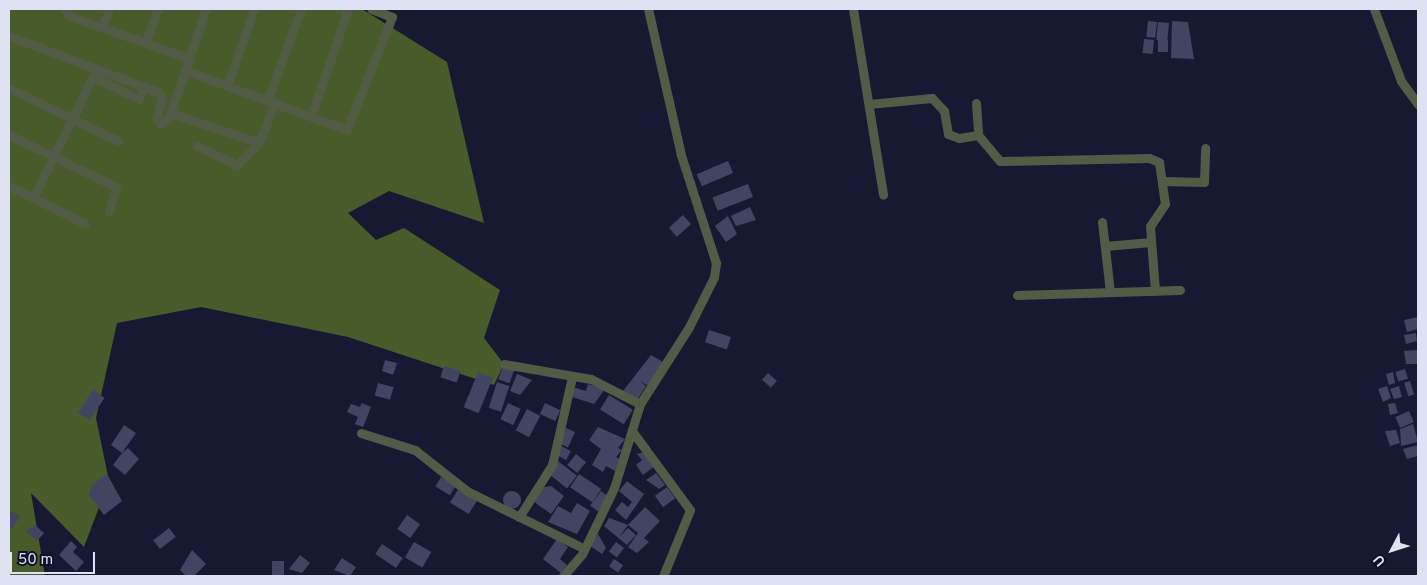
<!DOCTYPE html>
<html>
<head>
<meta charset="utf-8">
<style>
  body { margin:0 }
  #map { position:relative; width:1427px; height:585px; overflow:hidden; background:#171933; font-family:Overpass,sans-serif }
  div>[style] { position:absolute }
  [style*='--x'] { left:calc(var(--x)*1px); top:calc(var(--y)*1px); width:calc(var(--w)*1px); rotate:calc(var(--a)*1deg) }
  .forest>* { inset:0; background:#485b2a }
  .building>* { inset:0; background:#414562; transform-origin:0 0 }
  .round { border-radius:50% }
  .minor>* { height:9px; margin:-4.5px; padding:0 4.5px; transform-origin:4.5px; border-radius:4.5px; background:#525b46 }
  span { translate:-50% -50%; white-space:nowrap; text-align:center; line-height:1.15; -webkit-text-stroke:4px #0e1028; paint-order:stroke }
  .frame { position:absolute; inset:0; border:10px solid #dee2f3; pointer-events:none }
  .north { position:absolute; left:1367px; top:525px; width:50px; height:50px; -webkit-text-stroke:4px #0e1028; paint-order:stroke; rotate:230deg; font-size:14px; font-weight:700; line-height:20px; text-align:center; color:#dee2f3 }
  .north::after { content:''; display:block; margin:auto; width:18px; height:22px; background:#dee2f3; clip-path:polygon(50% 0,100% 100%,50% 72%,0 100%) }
  .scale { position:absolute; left:10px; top:552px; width:85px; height:22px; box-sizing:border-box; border:2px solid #dee2f3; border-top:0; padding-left:6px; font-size:15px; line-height:18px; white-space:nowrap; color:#dee2f3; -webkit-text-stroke:4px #0e1028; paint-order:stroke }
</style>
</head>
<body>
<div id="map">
  <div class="forest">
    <i style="clip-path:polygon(9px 9px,362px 9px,447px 62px,484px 223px,389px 191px,348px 213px,376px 240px,404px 228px,500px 290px,484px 338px,504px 364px,494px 385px,348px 337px,201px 307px,117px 323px,96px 418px,109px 481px,84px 547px,31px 493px,45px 576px,9px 576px)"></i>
  </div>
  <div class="building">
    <i style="left:1148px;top:21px;width:9px;height:16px;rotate:6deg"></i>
    <i style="clip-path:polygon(1172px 21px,1188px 22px,1194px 59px,1171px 58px)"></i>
    <i style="left:1158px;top:22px;width:11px;height:18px;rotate:5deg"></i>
    <i style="left:1144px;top:39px;width:10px;height:14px;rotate:6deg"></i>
    <i style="left:1168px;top:40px;width:12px;height:10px;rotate:90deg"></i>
    <i style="left:728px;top:161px;width:13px;height:34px;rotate:67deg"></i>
    <i style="left:748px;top:184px;width:14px;height:38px;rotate:69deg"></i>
    <i style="clip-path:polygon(750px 207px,756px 220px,736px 226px,731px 216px)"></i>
    <i style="left:683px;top:215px;width:12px;height:19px;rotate:48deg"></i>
    <i style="clip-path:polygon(728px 216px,737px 234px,726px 242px,715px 226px)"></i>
    <i style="clip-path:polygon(1418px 317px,1418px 329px,1407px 332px,1404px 320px)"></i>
    <i style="left:709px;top:330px;width:23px;height:13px;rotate:18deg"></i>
    <i style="clip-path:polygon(1416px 333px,1417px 341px,1406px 344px,1404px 335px)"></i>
    <i style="clip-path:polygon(1417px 350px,1418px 364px,1406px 364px,1404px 351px)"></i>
    <i style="clip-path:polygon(651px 355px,665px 363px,650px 387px,640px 381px,646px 386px,637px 400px,623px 391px)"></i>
    <i style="clip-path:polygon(385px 360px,397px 363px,393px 375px,382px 371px)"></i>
    <i style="left:444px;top:366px;width:17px;height:12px;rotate:17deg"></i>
    <i style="left:503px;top:366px;width:12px;height:14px;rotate:20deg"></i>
    <i style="left:1405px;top:369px;width:10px;height:10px;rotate:73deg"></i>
    <i style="left:478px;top:372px;width:16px;height:38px;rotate:22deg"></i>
    <i style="clip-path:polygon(1393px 372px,1395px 383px,1389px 385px,1386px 374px)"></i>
    <i style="left:768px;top:373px;width:12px;height:9px;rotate:42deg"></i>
    <i style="clip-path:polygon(517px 374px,532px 380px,520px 395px,510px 391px)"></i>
    <i style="left:1410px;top:381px;width:14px;height:6px;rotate:73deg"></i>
    <i style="left:497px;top:382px;width:13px;height:27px;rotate:18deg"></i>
    <i style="left:378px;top:383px;width:16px;height:13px;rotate:15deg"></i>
    <i style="clip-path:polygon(588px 384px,605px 389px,594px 404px,566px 395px,569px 386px,586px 391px)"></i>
    <i style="clip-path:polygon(1387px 386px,1391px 398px,1383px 402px,1378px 389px)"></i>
    <i style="clip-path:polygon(1399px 386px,1402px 397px,1394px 399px,1390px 389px)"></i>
    <i style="left:93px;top:390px;width:14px;height:27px;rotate:34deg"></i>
    <i style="left:609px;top:395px;width:28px;height:17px;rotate:32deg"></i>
    <i style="clip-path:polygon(362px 403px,371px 407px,363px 427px,355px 424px,358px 417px,347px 412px,351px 404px,360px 407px)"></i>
    <i style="left:508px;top:403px;width:14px;height:18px;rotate:25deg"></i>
    <i style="left:545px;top:403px;width:17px;height:12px;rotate:25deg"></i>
    <i style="clip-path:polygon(1395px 403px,1398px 413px,1390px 415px,1388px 404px)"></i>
    <i style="left:527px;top:409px;width:15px;height:24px;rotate:28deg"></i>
    <i style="left:1409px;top:411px;width:12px;height:15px;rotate:66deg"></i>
    <i style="clip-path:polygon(1413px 424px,1418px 442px,1401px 446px,1400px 429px)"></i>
    <i style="clip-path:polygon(124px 425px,136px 433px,122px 453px,128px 448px,139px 459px,125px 475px,113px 465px,122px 453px,111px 445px)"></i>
    <i style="left:564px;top:427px;width:12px;height:17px;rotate:24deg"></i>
    <i style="clip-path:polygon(598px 427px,625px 439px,618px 448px,622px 450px,616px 457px,621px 460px,615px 471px,606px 466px,603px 472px,592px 465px,601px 449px,589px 440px)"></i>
    <i style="clip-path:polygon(1396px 430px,1400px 443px,1390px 446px,1385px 431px)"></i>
    <i style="clip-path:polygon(1418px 445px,1418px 456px,1407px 459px,1403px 449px)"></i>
    <i style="left:561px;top:446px;width:11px;height:10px;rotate:27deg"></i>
    <i style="clip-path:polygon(644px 452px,655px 466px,643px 475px,636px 465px,642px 460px,637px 454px)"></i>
    <i style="left:576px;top:454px;width:13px;height:14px;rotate:39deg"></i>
    <i style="left:558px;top:461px;width:24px;height:16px;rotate:38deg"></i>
    <i style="clip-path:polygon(656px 473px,665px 485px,659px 489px,646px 480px)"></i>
    <i style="clip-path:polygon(107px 474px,122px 501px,104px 515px,89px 495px,92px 485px)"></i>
    <i style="left:579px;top:474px;width:27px;height:16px;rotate:34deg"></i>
    <i style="left:441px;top:477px;width:17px;height:11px;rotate:31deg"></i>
    <i style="clip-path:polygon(627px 481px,644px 494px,626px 520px,615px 510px,622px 502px,628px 507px,632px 502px,619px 491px)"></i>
    <i style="clip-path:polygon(551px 486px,564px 496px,551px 514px,530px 499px,538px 488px)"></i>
    <i style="left:667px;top:487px;width:14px;height:15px;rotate:54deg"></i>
    <i style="left:459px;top:488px;width:22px;height:17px;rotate:32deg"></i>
    <i class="round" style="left:503px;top:491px;width:18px;height:18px"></i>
    <i style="left:601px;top:491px;width:10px;height:18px;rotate:37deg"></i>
    <i style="clip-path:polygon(577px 503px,590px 511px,577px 534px,548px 522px,558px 506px,571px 513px)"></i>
    <i style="clip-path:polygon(645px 507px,660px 521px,644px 538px,649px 542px,637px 553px,628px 547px,638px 533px,628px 525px)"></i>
    <i style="clip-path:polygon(9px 510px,20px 516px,12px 529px,9px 527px)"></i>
    <i style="left:407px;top:515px;width:16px;height:17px;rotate:35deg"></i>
    <i style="clip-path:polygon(609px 518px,628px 525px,619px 537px,628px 528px,636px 535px,627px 545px,604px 526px)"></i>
    <i style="clip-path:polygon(35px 525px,44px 533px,37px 541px,26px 531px)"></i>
    <i style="left:169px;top:528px;width:11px;height:20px;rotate:52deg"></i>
    <i style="clip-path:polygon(598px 534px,606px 548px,602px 554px,590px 546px)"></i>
    <i style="clip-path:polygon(557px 539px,568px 547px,560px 559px,567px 565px,561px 573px,543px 559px)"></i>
    <i style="clip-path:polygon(71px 541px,77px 547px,73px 552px,84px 562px,76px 571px,59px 555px)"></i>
    <i style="left:414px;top:542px;width:20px;height:18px;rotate:30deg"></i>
    <i style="left:616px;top:542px;width:10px;height:12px;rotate:37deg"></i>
    <i style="left:382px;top:544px;width:25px;height:12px;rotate:34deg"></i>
    <i style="clip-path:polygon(192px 550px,206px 564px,194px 576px,186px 576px,180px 570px)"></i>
    <i style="clip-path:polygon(300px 555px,310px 563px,302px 573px,289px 569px)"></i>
    <i style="clip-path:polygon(342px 558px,356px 567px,350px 576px,334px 570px)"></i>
    <i style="left:614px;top:559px;width:11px;height:9px;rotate:34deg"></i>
    <i style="left:272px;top:561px;width:12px;height:15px"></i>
  </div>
  <div class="minor">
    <i style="--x:65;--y:9;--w:6;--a:72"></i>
    <i style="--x:67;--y:15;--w:128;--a:19.6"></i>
    <i style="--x:853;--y:9;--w:188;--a:80.8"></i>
    <i style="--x:1374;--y:9;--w:77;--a:69.4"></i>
    <i style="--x:1401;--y:81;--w:29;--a:54"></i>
    <i style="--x:102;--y:27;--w:19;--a:-69"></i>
    <i style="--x:9;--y:36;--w:159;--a:20.6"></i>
    <i style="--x:158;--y:92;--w:7;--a:56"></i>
    <i style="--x:162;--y:98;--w:22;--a:106"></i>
    <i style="--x:156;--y:119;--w:7;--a:45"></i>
    <i style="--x:161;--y:124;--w:10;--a:-37"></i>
    <i style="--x:169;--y:118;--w:115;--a:-71.3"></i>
    <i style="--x:146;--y:42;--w:35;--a:-70"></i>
    <i style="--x:184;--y:70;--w:174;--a:20.2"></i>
    <i style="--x:347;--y:130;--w:122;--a:-68.3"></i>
    <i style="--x:392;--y:17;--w:22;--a:-159"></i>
    <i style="--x:93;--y:77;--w:51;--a:25.6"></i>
    <i style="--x:139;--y:99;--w:13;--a:-67"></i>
    <i style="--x:228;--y:84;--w:79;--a:-70.9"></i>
    <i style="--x:9;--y:88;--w:121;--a:25.9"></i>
    <i style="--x:268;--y:99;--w:96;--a:-69.9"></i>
    <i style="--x:976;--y:103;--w:32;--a:86"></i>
    <i style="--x:869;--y:104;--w:63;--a:-5.4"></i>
    <i style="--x:932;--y:98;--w:18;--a:47"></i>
    <i style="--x:944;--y:111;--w:23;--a:80"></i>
    <i style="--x:948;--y:134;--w:12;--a:20"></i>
    <i style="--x:959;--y:138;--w:19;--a:-9"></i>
    <i style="--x:978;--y:135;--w:34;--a:50"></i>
    <i style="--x:1000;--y:161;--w:149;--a:-1.2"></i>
    <i style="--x:1149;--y:158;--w:11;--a:22"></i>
    <i style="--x:1159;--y:162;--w:42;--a:81.9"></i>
    <i style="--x:1165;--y:204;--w:27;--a:124"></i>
    <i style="--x:1150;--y:226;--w:65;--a:85.6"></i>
    <i style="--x:171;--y:113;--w:93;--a:18.8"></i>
    <i style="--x:311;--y:116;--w:113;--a:-70.9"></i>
    <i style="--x:9;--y:135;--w:119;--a:25.9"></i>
    <i style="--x:116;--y:187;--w:26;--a:106"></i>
    <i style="--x:197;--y:146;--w:44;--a:25.4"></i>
    <i style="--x:237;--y:165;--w:31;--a:-45"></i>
    <i style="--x:259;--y:143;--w:44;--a:-68.7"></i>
    <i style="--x:1163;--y:181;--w:41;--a:1.4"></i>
    <i style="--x:1204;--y:182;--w:34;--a:-88"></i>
    <i style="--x:9;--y:186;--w:85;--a:26.6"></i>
    <i style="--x:33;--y:198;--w:143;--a:-63.8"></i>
    <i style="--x:1102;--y:222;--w:70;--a:83.5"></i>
    <i style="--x:1105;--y:246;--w:46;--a:-5"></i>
    <i style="--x:1017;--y:295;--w:163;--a:-1.8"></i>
    <i style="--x:504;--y:364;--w:88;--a:9.8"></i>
    <i style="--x:591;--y:379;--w:55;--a:27"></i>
    <i style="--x:632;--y:431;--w:98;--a:53.7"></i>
    <i style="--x:690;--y:510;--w:71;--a:112.2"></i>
    <i style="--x:361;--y:433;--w:57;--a:17.5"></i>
    <i style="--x:415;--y:450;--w:66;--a:38.3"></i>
    <i style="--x:467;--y:491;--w:131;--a:26.2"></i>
    <i style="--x:519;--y:517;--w:62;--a:-57.6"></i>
    <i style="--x:552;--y:465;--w:90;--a:-77.2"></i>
    <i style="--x:563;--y:576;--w:29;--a:-49"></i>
    <i style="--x:582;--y:554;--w:73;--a:-64.1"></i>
    <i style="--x:614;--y:488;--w:88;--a:-72.8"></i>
    <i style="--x:640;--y:404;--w:91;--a:-57.5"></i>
    <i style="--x:689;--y:327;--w:56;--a:-63.4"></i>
    <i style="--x:714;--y:277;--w:14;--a:-82"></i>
    <i style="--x:716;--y:263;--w:114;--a:-108"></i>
    <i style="--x:681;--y:155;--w:150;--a:-102.7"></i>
  </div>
  <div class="frame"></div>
  <div class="north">U</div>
  <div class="scale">50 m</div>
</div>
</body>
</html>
